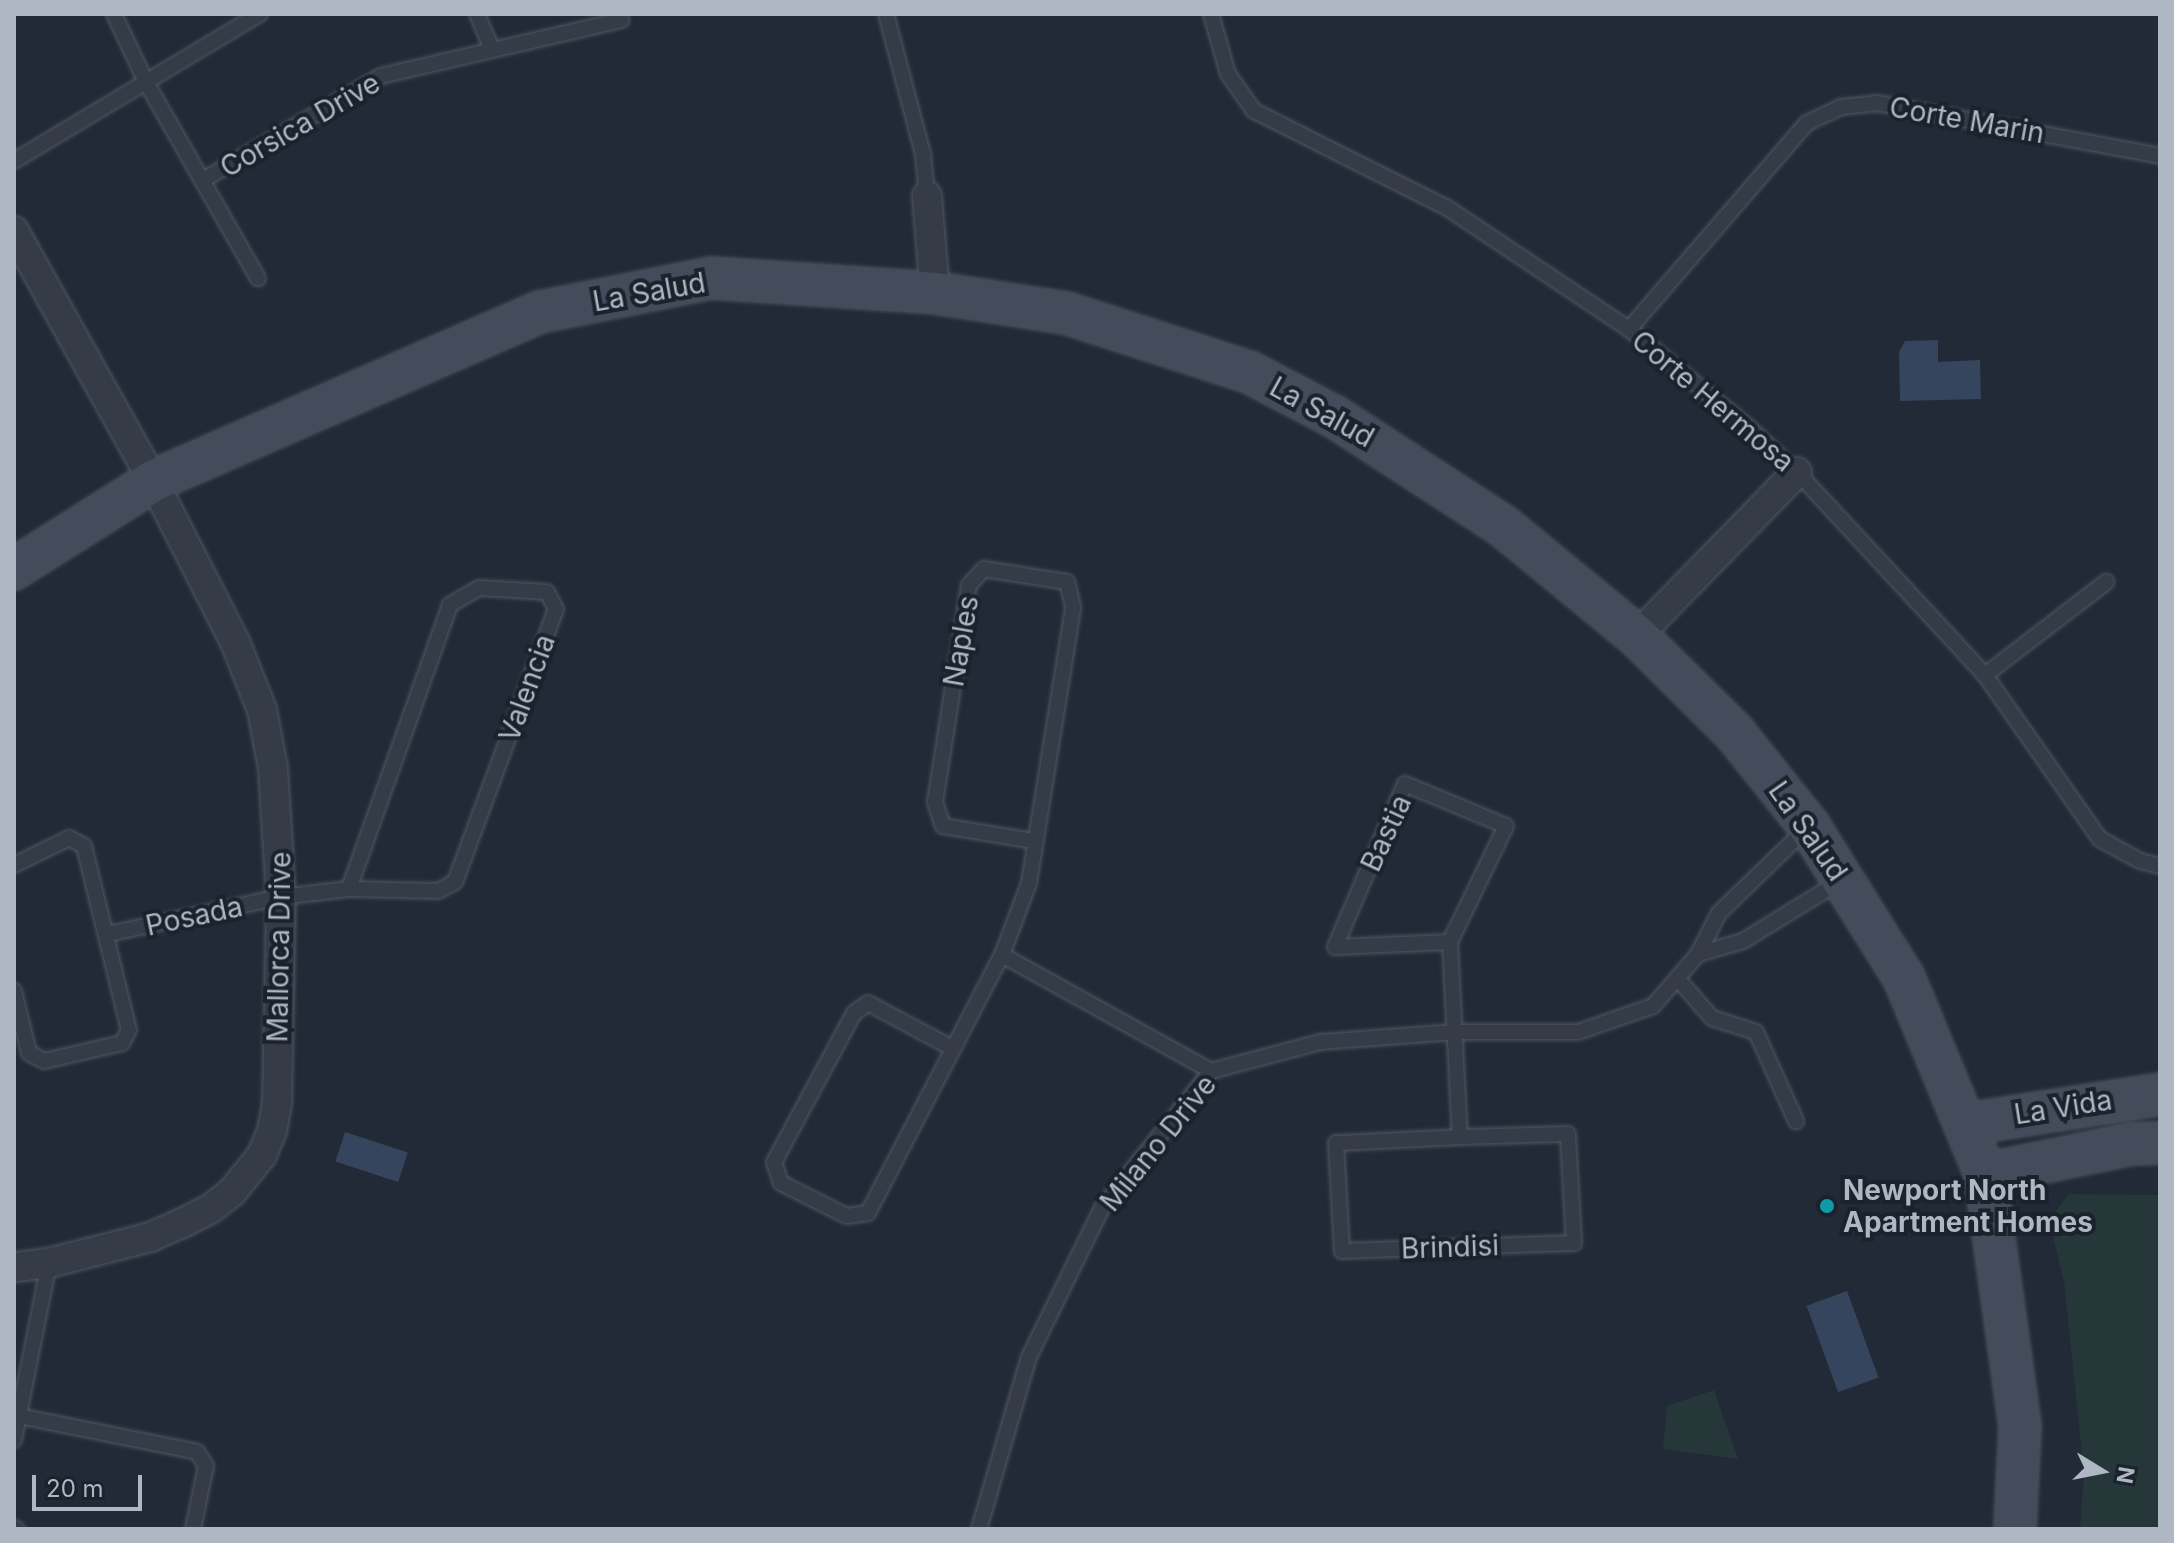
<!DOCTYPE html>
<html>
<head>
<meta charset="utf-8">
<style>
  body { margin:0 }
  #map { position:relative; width:2174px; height:1543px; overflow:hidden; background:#222a37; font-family:Inter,sans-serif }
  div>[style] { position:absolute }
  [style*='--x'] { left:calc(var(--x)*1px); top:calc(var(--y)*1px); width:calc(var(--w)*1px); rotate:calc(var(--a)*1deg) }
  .green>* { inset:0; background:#253739 }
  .water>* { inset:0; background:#36455e; transform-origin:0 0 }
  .roads { filter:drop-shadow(0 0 2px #505762) drop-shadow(0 0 2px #505762) }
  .lane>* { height:14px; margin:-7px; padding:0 7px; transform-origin:7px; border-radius:7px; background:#353c48 }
  .street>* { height:28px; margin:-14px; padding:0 14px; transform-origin:14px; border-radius:14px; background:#353c48 }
  .secondary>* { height:40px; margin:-20px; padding:0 20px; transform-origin:20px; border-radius:20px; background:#444b5b }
  .dots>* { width:22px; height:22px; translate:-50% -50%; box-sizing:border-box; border:4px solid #1b222c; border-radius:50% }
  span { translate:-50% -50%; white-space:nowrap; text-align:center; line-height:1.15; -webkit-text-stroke:8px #1b222c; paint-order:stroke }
  .street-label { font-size:28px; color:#b0b7c4 }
  .poi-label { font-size:28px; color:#b0b7c4; font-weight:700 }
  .left { translate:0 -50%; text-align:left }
  .frame { position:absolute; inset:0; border:16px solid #b0b7c4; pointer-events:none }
  .north { position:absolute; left:2062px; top:1431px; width:80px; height:80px; -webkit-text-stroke:6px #1b222c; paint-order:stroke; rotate:100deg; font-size:22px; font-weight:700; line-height:32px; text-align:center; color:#b0b7c4 }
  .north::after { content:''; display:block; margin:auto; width:28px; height:36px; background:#b0b7c4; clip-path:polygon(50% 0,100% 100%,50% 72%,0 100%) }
  .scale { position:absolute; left:32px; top:1475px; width:110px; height:36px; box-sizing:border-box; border:4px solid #b0b7c4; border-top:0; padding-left:10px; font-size:24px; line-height:28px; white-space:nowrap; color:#b0b7c4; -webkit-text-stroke:6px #1b222c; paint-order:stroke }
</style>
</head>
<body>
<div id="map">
  <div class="green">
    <i style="clip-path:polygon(2069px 1194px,2160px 1195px,2160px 1529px,2080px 1529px,2084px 1473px,2064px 1281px,2049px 1220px)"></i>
    <i style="clip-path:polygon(1714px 1390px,1738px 1459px,1663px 1449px,1667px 1406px)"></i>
  </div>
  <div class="water">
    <i style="clip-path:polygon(1938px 340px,1938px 362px,1980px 360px,1981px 399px,1900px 401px,1899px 352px,1905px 341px)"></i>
    <i style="left:345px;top:1132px;width:66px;height:31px;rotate:18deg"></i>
    <i style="left:1847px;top:1291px;width:92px;height:43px;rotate:70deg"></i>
  </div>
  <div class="roads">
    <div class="lane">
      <i style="--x:114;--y:14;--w:75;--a:64.8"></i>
      <i style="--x:146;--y:82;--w:226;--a:60.3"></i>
      <i style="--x:477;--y:14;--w:39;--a:67"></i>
      <i style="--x:886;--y:14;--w:145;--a:75.2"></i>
      <i style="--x:923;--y:154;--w:42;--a:84.6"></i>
      <i style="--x:1211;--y:14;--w:62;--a:74.2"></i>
      <i style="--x:1228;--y:74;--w:45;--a:54.9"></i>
      <i style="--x:1254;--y:111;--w:215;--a:26.6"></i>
      <i style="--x:1446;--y:207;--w:220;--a:33.7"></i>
      <i style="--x:1629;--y:329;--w:151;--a:39.4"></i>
      <i style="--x:1746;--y:425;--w:69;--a:42.7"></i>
      <i style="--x:1797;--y:472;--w:277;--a:47.2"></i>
      <i style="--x:1985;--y:675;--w:200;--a:55"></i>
      <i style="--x:2100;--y:839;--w:46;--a:28.8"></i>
      <i style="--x:2140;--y:861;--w:21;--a:14"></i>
      <i style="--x:14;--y:161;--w:287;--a:-30.9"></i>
      <i style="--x:203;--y:180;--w:206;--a:-30.3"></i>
      <i style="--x:381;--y:76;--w:247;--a:-13.1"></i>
      <i style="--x:1629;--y:329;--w:272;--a:-49.2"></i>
      <i style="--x:1807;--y:123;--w:38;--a:-25"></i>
      <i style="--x:1841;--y:107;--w:36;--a:-6"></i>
      <i style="--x:1877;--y:103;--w:288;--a:10.6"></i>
      <i style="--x:1985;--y:675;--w:153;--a:-37.5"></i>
      <i style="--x:14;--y:865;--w:61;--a:-26.1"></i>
      <i style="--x:69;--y:838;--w:17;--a:28"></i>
      <i style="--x:84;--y:846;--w:189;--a:76.3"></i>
      <i style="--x:129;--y:1030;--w:15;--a:118"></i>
      <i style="--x:122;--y:1043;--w:80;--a:167"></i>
      <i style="--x:44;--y:1061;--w:17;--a:-152"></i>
      <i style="--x:29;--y:1053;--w:64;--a:-103.6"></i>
      <i style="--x:108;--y:934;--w:177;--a:-12.1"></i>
      <i style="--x:281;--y:897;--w:68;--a:-6.7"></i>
      <i style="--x:349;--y:889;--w:89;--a:1.3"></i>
      <i style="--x:438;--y:891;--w:19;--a:-28"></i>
      <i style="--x:455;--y:882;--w:291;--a:-69.7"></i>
      <i style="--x:556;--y:609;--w:19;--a:-118"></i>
      <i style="--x:547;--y:592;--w:68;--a:-176.6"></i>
      <i style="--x:479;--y:588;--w:34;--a:150"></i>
      <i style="--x:450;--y:605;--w:301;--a:109.6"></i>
      <i style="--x:1450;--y:942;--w:115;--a:177.5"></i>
      <i style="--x:1335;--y:947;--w:177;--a:-66.8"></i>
      <i style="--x:1405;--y:784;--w:109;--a:22.6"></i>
      <i style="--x:1506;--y:826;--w:129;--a:115.8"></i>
      <i style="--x:1450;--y:942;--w:195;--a:87.1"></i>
      <i style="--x:1460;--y:1137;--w:124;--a:177.2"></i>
      <i style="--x:1336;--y:1143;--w:108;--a:86.8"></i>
      <i style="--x:1342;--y:1251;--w:232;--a:-2"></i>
      <i style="--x:1574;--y:1243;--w:109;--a:-93.2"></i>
      <i style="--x:1568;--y:1134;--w:108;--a:178.4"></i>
      <i style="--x:1698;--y:954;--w:47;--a:-16.1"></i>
      <i style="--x:1743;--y:941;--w:113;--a:-31.6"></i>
      <i style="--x:1002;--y:955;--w:239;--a:29"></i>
      <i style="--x:1677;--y:978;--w:53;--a:48.8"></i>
      <i style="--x:1712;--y:1018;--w:46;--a:17.7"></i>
      <i style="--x:1756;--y:1032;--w:98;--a:65.8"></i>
      <i style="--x:952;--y:1048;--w:95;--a:-151.8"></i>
      <i style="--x:868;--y:1003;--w:17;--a:144"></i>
      <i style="--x:854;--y:1013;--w:169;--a:118.2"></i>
      <i style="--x:774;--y:1162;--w:22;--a:72"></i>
      <i style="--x:781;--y:1183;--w:74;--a:26.6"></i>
      <i style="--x:847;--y:1216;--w:21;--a:-8"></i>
      <i style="--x:868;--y:1213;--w:291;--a:-62.6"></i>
      <i style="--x:1002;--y:955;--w:77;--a:-69.4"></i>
      <i style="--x:1029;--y:883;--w:279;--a:-80.9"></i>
      <i style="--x:1073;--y:607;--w:26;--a:-103"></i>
      <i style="--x:1067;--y:582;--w:84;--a:-171.1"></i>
      <i style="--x:984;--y:569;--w:22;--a:133"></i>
      <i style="--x:969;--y:585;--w:220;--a:98.9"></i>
      <i style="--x:935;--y:802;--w:25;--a:72"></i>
      <i style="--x:943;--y:826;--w:92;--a:9.4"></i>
      <i style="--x:19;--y:1416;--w:182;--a:11.4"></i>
      <i style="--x:197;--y:1452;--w:17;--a:57"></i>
      <i style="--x:206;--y:1466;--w:64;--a:101.7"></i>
      <i style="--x:14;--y:1440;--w:180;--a:-78.8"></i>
      <i style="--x:14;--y:1528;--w:3;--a:18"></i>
      <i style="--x:979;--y:1529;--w:179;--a:-73.8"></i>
      <i style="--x:1029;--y:1357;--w:166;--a:-63.9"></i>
      <i style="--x:1102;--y:1208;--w:175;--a:-51.5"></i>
      <i style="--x:1211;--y:1071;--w:113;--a:-14.9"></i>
      <i style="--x:1320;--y:1042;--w:136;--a:-4.2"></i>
      <i style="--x:1456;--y:1032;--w:122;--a:0"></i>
      <i style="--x:1578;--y:1032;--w:79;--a:-19.1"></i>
      <i style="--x:1653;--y:1006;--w:69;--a:-49.1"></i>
      <i style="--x:1698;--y:954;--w:46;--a:-62.9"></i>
      <i style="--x:1719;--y:913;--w:121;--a:-44"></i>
    </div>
    <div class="street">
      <i style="--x:927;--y:196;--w:97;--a:85.3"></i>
      <i style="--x:14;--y:231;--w:286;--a:60.9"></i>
      <i style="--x:153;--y:481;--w:181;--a:63"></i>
      <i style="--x:235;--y:642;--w:73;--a:68.3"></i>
      <i style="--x:262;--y:710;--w:59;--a:79.3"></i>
      <i style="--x:273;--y:768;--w:129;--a:86.5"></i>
      <i style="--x:281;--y:897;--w:206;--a:91.1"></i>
      <i style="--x:277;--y:1103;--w:28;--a:100"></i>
      <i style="--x:272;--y:1131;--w:26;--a:113"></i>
      <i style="--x:262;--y:1155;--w:48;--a:129"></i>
      <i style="--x:232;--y:1192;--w:28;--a:142"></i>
      <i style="--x:210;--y:1209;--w:31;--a:153"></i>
      <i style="--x:182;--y:1223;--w:34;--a:156"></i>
      <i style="--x:151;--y:1237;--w:105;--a:165.7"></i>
      <i style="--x:49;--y:1263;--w:35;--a:173"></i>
      <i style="--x:1637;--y:636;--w:229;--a:-45.7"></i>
    </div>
    <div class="secondary">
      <i style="--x:14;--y:569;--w:165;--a:-32.3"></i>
      <i style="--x:153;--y:481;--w:422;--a:-23.6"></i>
      <i style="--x:540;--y:312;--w:174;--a:-11.2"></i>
      <i style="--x:711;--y:278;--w:225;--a:3.8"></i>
      <i style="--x:935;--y:293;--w:133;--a:8.7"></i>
      <i style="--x:1066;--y:313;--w:192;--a:17.9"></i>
      <i style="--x:1249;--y:372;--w:97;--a:27.6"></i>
      <i style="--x:1335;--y:417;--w:200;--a:33"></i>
      <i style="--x:1503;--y:526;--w:173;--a:39.4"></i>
      <i style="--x:1637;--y:636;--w:136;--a:44.7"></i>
      <i style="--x:1734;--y:732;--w:120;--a:51.4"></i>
      <i style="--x:1809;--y:826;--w:179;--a:58"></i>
      <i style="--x:1904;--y:978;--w:212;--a:67.5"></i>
      <i style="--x:1985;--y:1174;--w:255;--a:82.1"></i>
      <i style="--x:2020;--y:1427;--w:102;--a:92.8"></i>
      <i style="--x:1967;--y:1124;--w:195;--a:-8.8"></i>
      <i style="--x:1985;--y:1174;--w:149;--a:-11.6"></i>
      <i style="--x:2131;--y:1144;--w:29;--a:-2"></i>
    </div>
  </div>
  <div class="dots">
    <i style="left:1827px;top:1206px;background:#0f9aa8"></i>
  </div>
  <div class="street-label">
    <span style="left:1967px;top:120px;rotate:10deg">Corte Marin</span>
    <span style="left:300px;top:125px;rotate:-30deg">Corsica Drive</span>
    <span style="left:649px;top:292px;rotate:-10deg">La Salud</span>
    <span style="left:1713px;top:401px;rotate:40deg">Corte Hermosa</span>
    <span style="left:1322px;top:412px;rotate:29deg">La Salud</span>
    <span style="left:961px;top:641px;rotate:-80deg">Naples</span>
    <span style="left:527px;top:688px;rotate:-70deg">Valencia</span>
    <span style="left:1808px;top:831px;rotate:55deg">La Salud</span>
    <span style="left:1386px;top:833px;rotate:-65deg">Bastia</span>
    <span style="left:194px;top:916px;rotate:-12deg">Posada</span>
    <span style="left:279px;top:947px;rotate:-89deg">Mallorca Drive</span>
    <span style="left:2063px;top:1107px;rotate:-9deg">La Vida</span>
    <span style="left:1158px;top:1143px;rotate:-51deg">Milano Drive</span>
    <span style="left:1450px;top:1247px;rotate:-2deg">Brindisi</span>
  </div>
  <div class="poi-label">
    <span class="left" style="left:1843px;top:1206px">Newport North<br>Apartment Homes</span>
  </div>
  <div class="frame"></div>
  <div class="north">N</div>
  <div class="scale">20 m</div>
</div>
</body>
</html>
